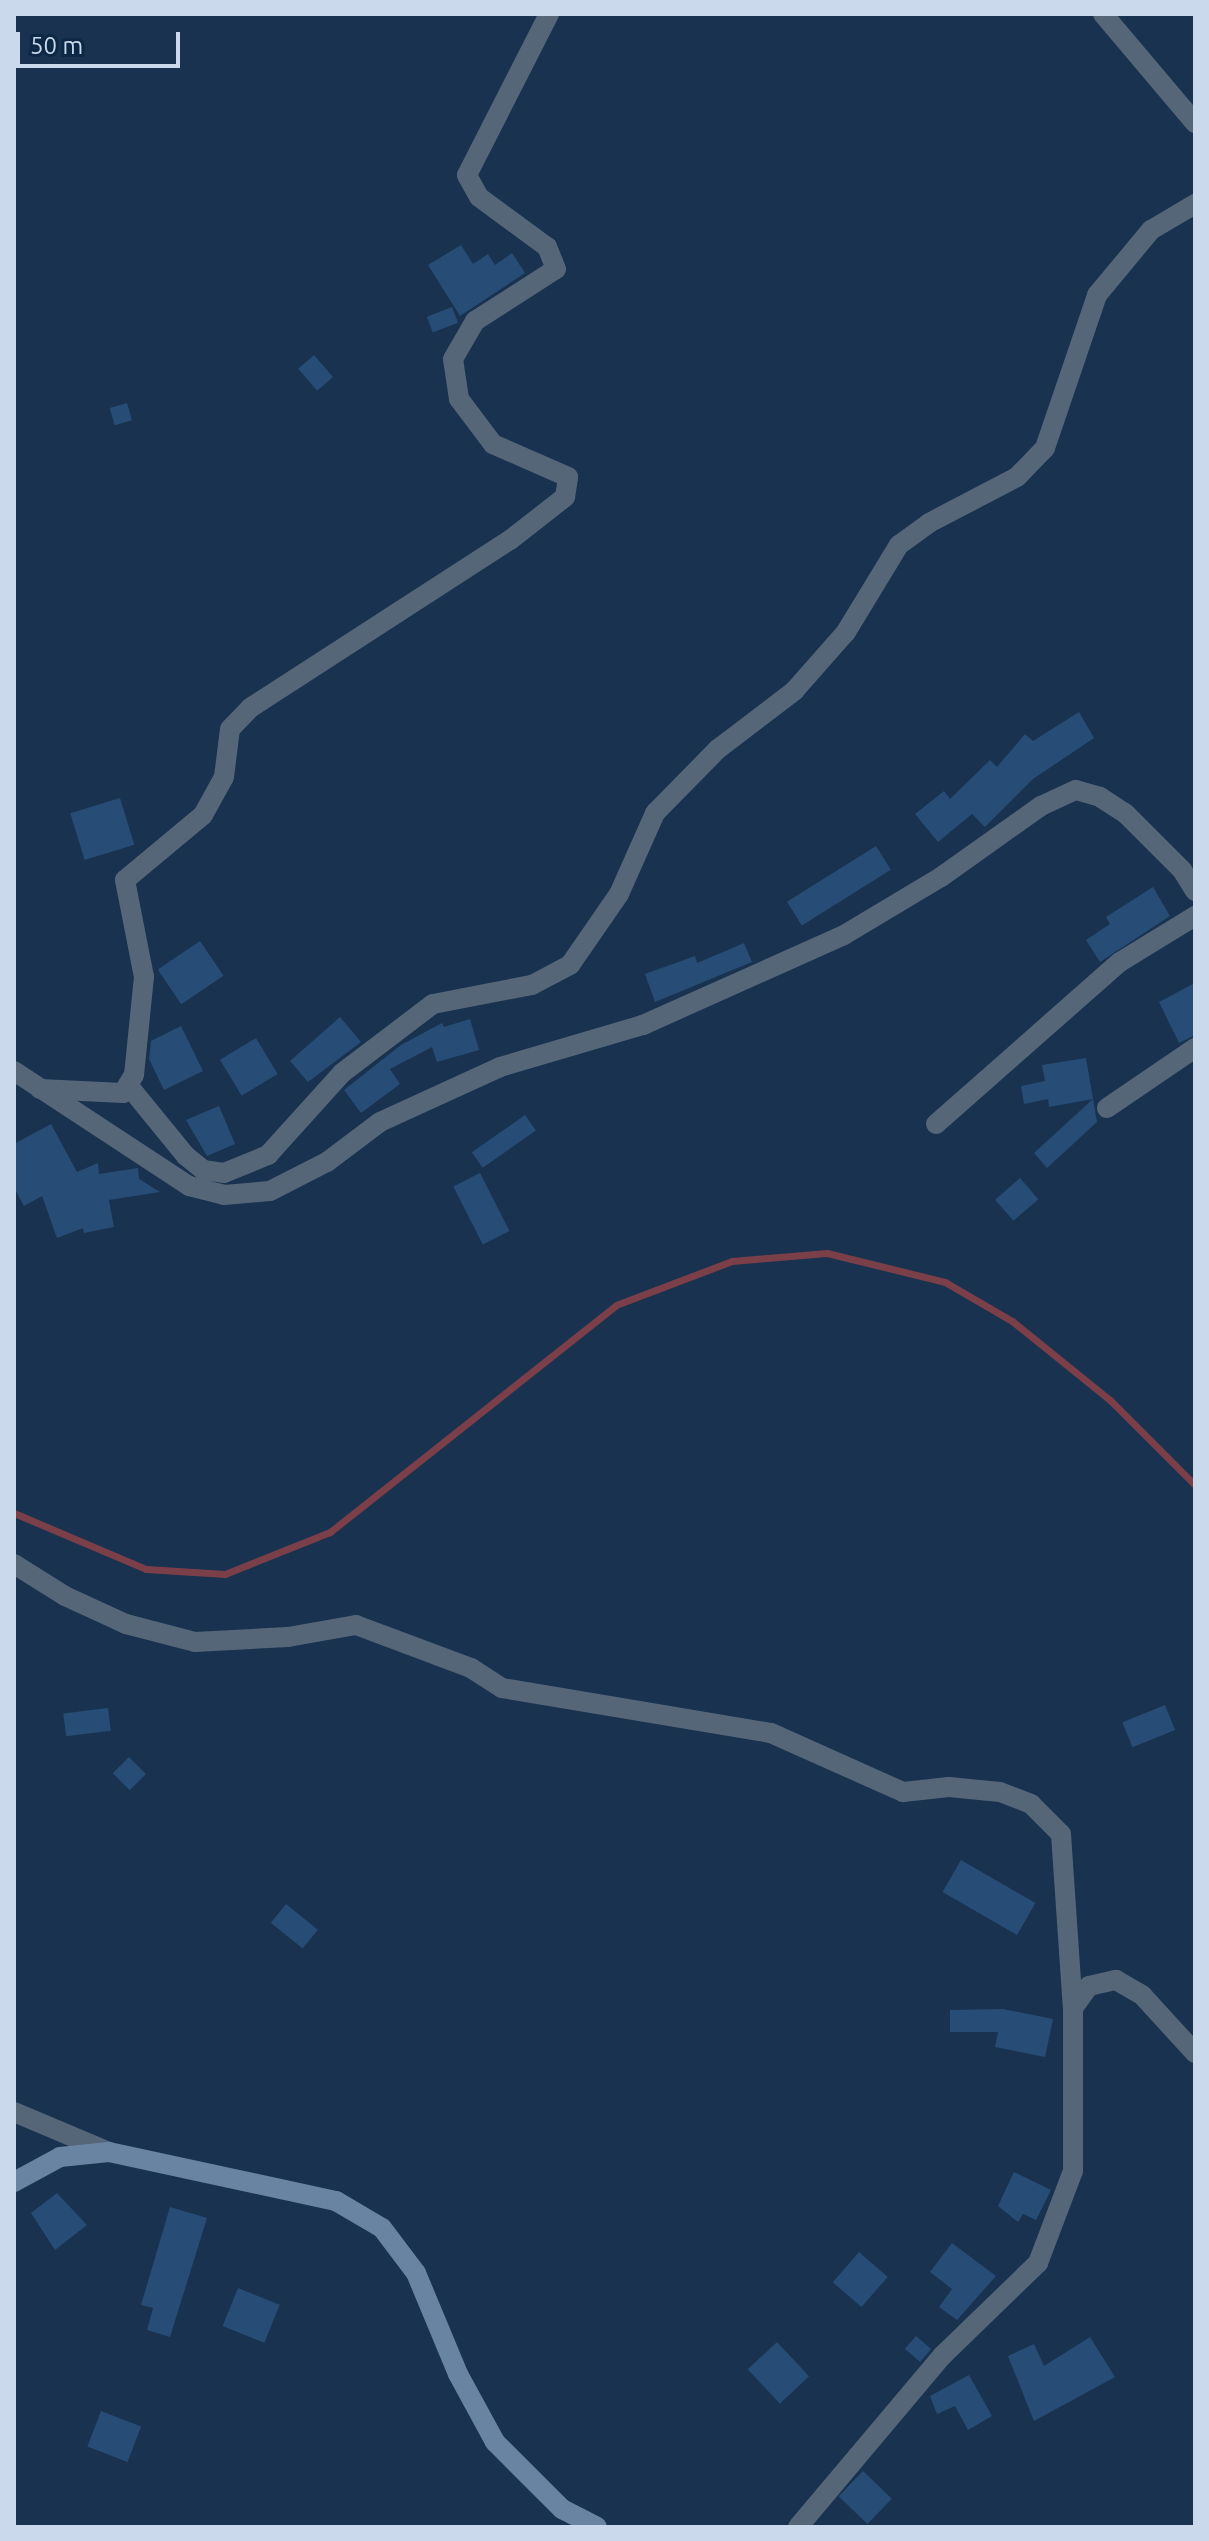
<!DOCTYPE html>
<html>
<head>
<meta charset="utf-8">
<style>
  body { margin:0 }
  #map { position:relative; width:1209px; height:2541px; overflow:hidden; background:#18324f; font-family:Ubuntu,sans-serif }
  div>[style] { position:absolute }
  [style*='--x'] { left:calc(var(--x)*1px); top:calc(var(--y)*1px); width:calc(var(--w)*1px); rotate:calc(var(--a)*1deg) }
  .stream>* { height:7px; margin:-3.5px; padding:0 3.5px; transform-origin:3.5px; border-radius:3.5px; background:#7a3f48 }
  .building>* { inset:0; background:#274d76; transform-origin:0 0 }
  .street>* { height:20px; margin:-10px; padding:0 10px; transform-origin:10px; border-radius:10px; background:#556679 }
  .secondary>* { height:20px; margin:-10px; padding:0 10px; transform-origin:10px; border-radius:10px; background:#6983a2 }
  span { translate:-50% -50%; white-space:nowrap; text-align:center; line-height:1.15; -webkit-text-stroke:6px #0d2844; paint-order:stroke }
  .frame { position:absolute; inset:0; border:16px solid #cadaec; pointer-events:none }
  .scale { position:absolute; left:16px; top:32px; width:164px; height:36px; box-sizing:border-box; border:4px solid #cadaec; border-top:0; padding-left:10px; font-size:24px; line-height:28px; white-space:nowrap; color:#cadaec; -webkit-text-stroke:6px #0d2844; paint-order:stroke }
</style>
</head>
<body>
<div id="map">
  <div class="stream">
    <i style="--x:14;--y:1513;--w:143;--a:23"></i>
    <i style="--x:146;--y:1569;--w:79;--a:3.6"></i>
    <i style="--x:225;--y:1574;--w:113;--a:-21.8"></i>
    <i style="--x:330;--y:1532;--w:365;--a:-38.4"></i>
    <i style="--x:616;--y:1305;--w:124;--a:-20.8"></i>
    <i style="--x:732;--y:1261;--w:95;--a:-4.8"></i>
    <i style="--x:827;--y:1253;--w:122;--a:13.8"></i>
    <i style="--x:945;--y:1282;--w:78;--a:30.2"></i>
    <i style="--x:1012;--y:1321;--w:126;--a:38.9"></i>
    <i style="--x:1110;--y:1400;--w:120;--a:45"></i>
  </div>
  <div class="building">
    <i style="clip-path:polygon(461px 245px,473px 264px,488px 254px,495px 265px,512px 253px,525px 273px,460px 316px,428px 265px)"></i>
    <i style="left:452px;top:307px;width:17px;height:27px;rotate:69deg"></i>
    <i style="left:314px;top:355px;width:29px;height:21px;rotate:49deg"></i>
    <i style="left:127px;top:403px;width:18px;height:18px;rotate:74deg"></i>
    <i style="clip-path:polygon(1079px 712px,1094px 738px,1033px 779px,985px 827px,972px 814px,938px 842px,915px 814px,944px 791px,950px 799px,990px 760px,997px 767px,1025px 734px,1033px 741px)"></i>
    <i style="left:120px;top:798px;width:49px;height:52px;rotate:73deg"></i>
    <i style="left:876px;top:846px;width:28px;height:105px;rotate:58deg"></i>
    <i style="clip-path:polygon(1153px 887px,1170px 916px,1100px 962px,1086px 940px,1110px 924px,1106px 917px)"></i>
    <i style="left:200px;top:941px;width:42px;height:51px;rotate:56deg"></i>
    <i style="clip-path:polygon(744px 943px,752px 962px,655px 1002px,645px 974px,695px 956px,697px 963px)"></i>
    <i style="clip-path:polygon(1195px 983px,1195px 1035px,1179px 1043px,1159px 1002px)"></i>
    <i style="clip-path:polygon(340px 1017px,361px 1042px,308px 1082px,290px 1061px)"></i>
    <i style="clip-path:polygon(470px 1019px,479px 1050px,437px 1062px,432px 1047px,390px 1069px,400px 1084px,361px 1113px,344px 1090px,401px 1045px,442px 1023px,444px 1027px)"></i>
    <i style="clip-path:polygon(181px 1026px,203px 1071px,164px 1090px,149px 1059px,151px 1041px)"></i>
    <i style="left:256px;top:1038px;width:42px;height:42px;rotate:59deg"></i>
    <i style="clip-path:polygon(1086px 1058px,1097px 1122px,1047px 1168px,1034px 1153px,1093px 1099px,1049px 1107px,1048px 1099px,1024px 1104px,1021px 1086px,1045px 1081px,1042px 1065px)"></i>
    <i style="clip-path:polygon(219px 1106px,235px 1144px,207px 1156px,186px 1120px)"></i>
    <i style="left:525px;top:1115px;width:19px;height:65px;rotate:55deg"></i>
    <i style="clip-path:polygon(51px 1124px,77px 1172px,98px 1163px,99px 1174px,138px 1168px,139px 1179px,160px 1192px,109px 1200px,114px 1227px,84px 1233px,83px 1228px,57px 1238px,42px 1196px,24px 1206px,14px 1188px,14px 1144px)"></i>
    <i style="left:480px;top:1173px;width:65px;height:30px;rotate:63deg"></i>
    <i style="left:1020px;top:1178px;width:28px;height:33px;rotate:49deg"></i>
    <i style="left:1165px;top:1705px;width:27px;height:46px;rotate:68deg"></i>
    <i style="left:108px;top:1708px;width:23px;height:45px;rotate:83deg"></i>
    <i style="left:129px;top:1757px;width:24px;height:23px;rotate:45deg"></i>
    <i style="left:961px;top:1860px;width:86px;height:37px;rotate:30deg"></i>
    <i style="left:286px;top:1904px;width:41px;height:24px;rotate:39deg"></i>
    <i style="clip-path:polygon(1003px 2009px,1053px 2019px,1045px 2057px,995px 2047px,998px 2032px,950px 2032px,950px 2010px)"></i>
    <i style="clip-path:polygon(1014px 2172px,1051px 2190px,1036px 2220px,1023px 2214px,1018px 2222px,998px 2206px)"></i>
    <i style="clip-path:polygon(57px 2193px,87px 2225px,55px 2250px,31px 2213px)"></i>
    <i style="clip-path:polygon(170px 2207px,207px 2218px,170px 2337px,147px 2330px,153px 2308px,141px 2305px)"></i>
    <i style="clip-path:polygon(952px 2243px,996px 2276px,957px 2320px,939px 2307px,952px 2289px,930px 2272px)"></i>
    <i style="left:859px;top:2252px;width:38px;height:40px;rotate:41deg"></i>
    <i style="left:238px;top:2288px;width:45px;height:41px;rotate:22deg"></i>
    <i style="left:916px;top:2336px;width:20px;height:17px;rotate:41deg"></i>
    <i style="clip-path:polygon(1090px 2337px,1115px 2377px,1034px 2421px,1008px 2356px,1034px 2344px,1044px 2366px)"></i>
    <i style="left:777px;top:2342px;width:47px;height:40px;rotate:47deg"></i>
    <i style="clip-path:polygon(969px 2375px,992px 2416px,968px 2430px,955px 2406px,937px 2414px,930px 2396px)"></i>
    <i style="left:101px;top:2411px;width:43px;height:38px;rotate:21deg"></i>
    <i style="left:863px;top:2471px;width:40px;height:35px;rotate:44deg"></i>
  </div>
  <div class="street">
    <i style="--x:1103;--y:14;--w:143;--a:49.8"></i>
    <i style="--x:14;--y:1071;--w:209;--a:33.3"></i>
    <i style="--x:189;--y:1186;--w:36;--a:14"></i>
    <i style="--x:224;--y:1195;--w:46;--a:-5"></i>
    <i style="--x:270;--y:1191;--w:64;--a:-27"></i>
    <i style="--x:327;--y:1162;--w:66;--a:-37"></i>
    <i style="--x:380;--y:1122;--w:132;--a:-24.6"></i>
    <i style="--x:500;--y:1067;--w:149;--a:-16.4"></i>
    <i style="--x:643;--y:1025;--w:220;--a:-24.1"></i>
    <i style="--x:844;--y:935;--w:113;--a:-30.9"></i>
    <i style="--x:941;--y:877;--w:123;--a:-35.4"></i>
    <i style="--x:1041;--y:806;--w:38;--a:-25"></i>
    <i style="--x:1076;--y:790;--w:25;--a:16"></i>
    <i style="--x:1100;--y:797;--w:30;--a:33"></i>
    <i style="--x:1125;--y:813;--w:81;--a:45"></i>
    <i style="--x:1182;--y:870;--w:25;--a:58"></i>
    <i style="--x:128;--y:1085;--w:92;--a:50.8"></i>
    <i style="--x:186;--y:1156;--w:22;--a:39"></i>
    <i style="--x:203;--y:1170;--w:21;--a:8"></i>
    <i style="--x:224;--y:1173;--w:48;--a:-22.2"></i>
    <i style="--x:268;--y:1155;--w:110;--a:-47.9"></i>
    <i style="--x:342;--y:1073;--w:114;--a:-37.2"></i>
    <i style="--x:433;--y:1004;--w:101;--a:-10.9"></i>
    <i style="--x:532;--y:985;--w:43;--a:-27.8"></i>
    <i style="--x:570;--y:965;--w:86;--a:-55.4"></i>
    <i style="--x:619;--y:894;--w:89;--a:-66"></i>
    <i style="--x:655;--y:813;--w:90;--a:-45.5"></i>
    <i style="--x:718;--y:749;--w:96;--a:-37.3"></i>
    <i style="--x:794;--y:691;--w:79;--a:-48.6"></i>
    <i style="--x:846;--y:632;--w:102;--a:-58.7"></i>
    <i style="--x:899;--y:545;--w:37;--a:-36"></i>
    <i style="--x:929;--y:523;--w:99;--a:-27.6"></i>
    <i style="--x:1017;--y:477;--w:40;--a:-46"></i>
    <i style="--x:1045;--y:448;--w:162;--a:-71.2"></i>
    <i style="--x:1097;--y:295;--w:85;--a:-50.3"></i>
    <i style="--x:1151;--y:230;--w:51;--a:-30.6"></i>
    <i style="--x:40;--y:1089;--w:83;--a:2.8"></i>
    <i style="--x:123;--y:1093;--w:21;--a:-59"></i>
    <i style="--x:134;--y:1075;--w:99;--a:-84.2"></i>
    <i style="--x:144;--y:977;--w:99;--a:-101.1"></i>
    <i style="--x:125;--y:880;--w:102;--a:-39.8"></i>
    <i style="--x:203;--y:815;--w:43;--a:-61.1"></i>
    <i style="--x:224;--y:777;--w:48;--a:-82.9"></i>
    <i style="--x:230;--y:729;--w:29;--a:-46"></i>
    <i style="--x:250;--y:708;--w:310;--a:-32.9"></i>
    <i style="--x:510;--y:540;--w:70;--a:-38"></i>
    <i style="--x:565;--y:497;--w:20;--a:-81"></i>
    <i style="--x:568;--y:477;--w:82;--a:-156.3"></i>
    <i style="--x:493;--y:444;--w:56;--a:-127.1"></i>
    <i style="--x:459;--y:399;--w:40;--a:-98.5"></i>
    <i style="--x:453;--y:359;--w:44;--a:-59.9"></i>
    <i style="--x:475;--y:321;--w:96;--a:-32.7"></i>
    <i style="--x:556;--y:269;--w:24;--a:-112"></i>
    <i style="--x:547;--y:247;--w:84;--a:-143.7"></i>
    <i style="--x:479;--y:197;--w:25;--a:-119"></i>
    <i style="--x:467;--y:175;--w:181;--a:-63"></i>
    <i style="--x:1107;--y:1108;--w:107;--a:-34.3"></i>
    <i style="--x:936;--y:1124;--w:245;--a:-41.4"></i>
    <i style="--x:1120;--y:962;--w:88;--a:-31.5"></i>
    <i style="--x:14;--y:1564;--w:60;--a:32.1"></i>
    <i style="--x:65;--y:1596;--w:67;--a:24.7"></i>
    <i style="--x:126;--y:1624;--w:71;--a:14.6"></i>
    <i style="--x:195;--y:1642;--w:93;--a:-3.1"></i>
    <i style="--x:288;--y:1637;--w:69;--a:-10"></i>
    <i style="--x:356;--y:1625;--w:123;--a:20.5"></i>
    <i style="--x:471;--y:1668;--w:37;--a:33"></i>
    <i style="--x:502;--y:1688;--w:273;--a:9.5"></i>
    <i style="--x:771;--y:1733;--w:145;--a:24.1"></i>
    <i style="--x:903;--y:1792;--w:46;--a:-6.2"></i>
    <i style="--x:949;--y:1787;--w:51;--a:5.6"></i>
    <i style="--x:1000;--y:1792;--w:33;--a:21"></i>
    <i style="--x:1031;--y:1804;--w:42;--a:45"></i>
    <i style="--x:1061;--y:1834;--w:174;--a:86.1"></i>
    <i style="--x:1073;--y:2008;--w:27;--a:-54"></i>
    <i style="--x:1089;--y:1986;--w:28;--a:-13"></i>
    <i style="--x:1116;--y:1980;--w:30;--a:30"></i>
    <i style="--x:1142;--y:1995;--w:79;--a:47.6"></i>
    <i style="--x:14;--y:2112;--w:103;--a:22.8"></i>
    <i style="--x:798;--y:2527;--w:224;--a:-49.9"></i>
    <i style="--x:942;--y:2356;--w:134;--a:-44.1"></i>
    <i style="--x:1038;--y:2263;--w:98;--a:-69.2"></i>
    <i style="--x:1073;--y:2171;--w:163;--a:-90"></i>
  </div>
  <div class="secondary">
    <i style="--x:14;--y:2182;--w:52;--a:-28.5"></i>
    <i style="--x:60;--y:2157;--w:49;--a:-5.8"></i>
    <i style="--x:109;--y:2152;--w:232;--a:12.2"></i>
    <i style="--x:336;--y:2201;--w:53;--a:30.4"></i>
    <i style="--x:382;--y:2228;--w:56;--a:52.9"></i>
    <i style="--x:416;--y:2273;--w:109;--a:67.4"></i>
    <i style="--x:458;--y:2374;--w:77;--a:61.4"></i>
    <i style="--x:495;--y:2442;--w:95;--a:45"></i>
    <i style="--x:562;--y:2509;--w:39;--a:27"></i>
  </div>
  <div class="frame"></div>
  <div class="scale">50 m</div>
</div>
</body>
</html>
